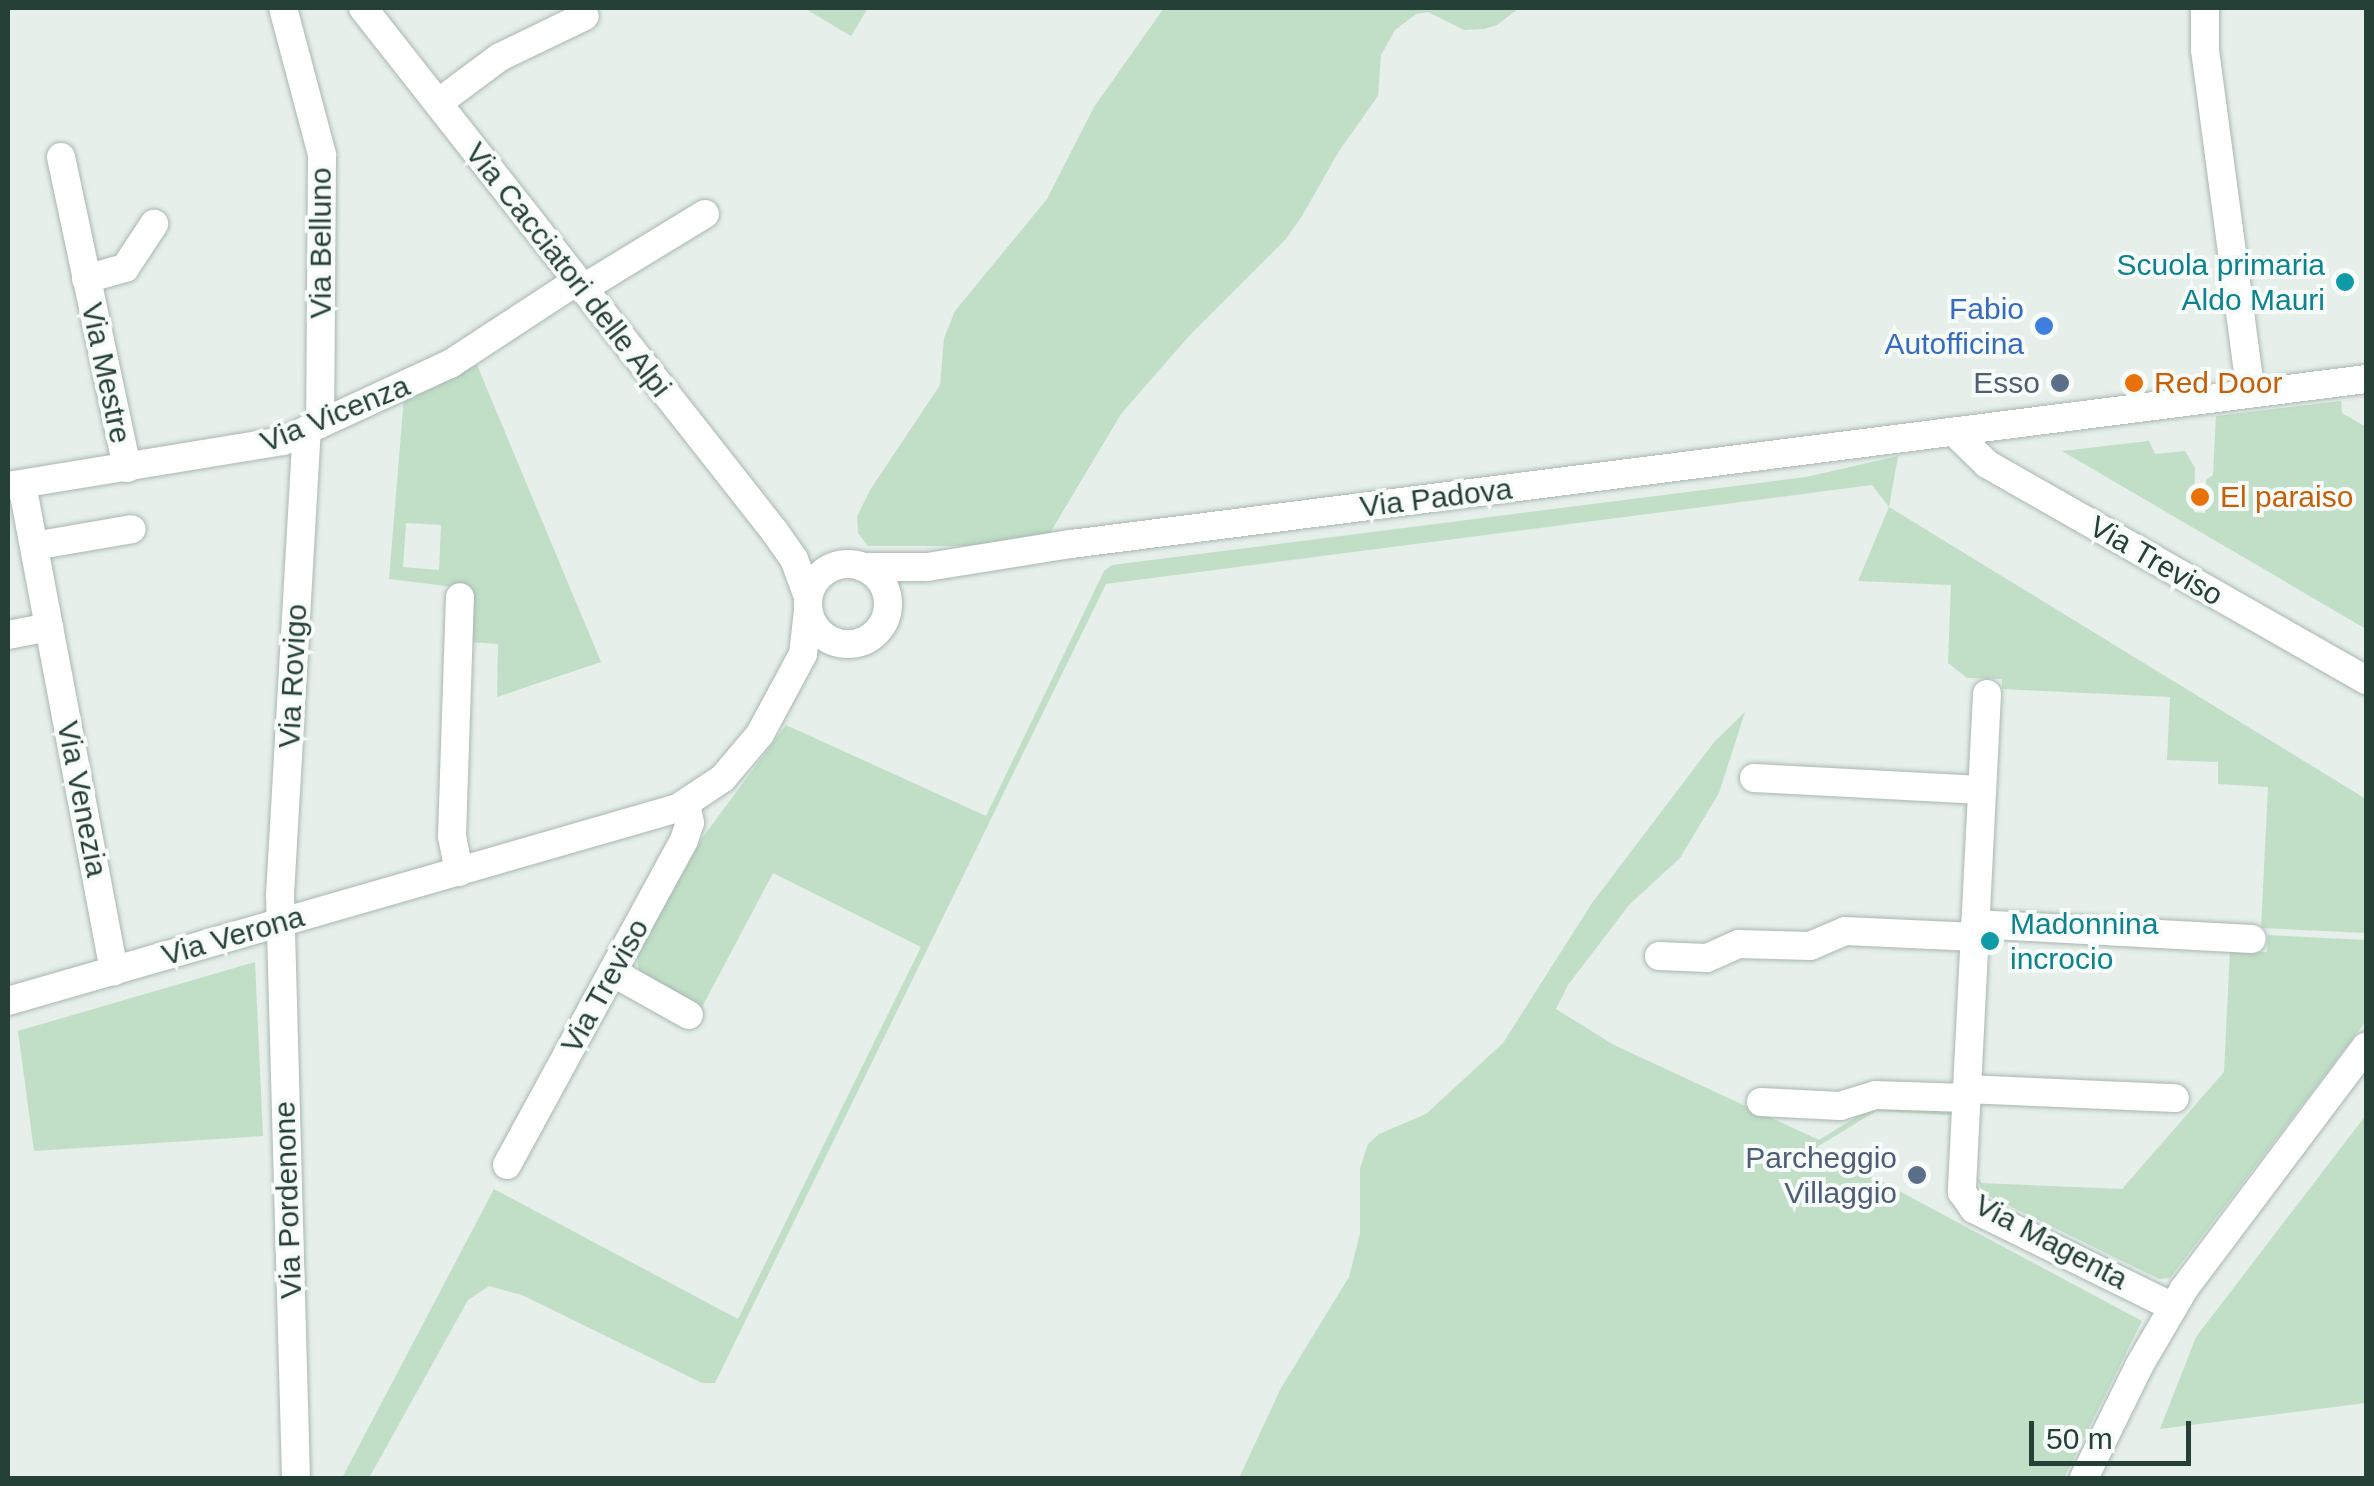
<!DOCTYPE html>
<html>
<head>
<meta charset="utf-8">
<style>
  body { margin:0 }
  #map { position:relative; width:2374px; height:1486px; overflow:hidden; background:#e6efea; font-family:Helvetica,sans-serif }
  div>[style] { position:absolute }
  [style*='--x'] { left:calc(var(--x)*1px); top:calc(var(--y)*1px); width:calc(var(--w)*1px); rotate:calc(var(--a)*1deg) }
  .green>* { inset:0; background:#c0dfc6 }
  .roads { filter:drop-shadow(0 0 2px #a8b7b1) drop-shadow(0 0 2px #a8b7b1) }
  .minor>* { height:28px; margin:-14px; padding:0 14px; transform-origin:14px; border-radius:14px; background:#fff }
  .minor>.ring { margin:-14px; padding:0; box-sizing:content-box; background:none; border:28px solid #fff; border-radius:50% }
  .dots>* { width:28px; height:28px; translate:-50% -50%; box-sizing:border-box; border:5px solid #f7fbf9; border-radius:50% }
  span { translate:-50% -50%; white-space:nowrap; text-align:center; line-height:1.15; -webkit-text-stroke:8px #f7fbf9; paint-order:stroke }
  .street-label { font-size:30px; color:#254137 }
  .culture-label { font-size:30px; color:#0d838f }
  .right { translate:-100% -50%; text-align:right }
  .left { translate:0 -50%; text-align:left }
  .shop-label { font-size:30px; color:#366cbe }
  .service-label { font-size:30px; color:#4e5e75 }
  .food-label { font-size:30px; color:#c56008 }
  .frame { position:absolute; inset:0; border:10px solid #254137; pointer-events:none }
  .scale { position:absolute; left:2029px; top:1421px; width:162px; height:45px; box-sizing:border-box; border:5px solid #254137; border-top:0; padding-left:12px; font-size:30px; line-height:35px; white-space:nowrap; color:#254137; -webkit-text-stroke:8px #f7fbf9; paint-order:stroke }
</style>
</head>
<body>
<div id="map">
  <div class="green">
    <i style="clip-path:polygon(804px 8px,868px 8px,851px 36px)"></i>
    <i style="clip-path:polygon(1164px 8px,1519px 8px,1497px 25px,1484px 29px,1464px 30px,1428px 12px,1416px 14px,1395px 30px,1381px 55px,1378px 96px,1339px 151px,1302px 216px,1285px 240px,1189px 336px,1121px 414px,1050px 533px,967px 546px,868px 546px,858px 533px,857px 517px,870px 490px,940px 385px,944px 338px,955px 311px,1047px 199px,1094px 107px)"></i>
    <i style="clip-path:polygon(evenodd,477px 365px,601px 662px,497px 697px,498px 644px,469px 642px,470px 589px,389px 579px,404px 397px,477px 365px,406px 523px,441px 525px,439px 570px,403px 567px,406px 523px)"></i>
    <i style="clip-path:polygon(2341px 401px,2342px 413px,2366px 427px,2366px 629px,2062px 451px,2149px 441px,2155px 454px,2185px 451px,2195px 468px,2194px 512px,2205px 513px,2206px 480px,2213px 475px,2216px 416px)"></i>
    <i style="clip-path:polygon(1898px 456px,1889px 507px,1872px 485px,1106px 584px,715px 1383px,702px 1383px,522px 1295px,489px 1286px,468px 1300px,369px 1478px,342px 1478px,494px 1189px,738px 1319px,921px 947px,773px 873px,701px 1009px,639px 974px,637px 955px,703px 837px,786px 725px,986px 816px,1104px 571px,1112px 565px,1806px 477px)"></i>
    <i style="clip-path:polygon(1889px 507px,2366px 799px,2366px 933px,2261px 928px,2268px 787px,2218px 784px,2218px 762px,2167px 760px,2170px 697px,2002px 689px,2002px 679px,1967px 678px,1948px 663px,1951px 585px,1858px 581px)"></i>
    <i style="clip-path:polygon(1745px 712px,1719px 793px,1680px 858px,1629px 905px,1568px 985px,1556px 1009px,1614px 1045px,1819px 1140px,1876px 1105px,1953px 1109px,1951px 1115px,1876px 1111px,1817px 1147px,2142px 1321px,2064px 1478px,1239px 1478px,1281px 1388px,1349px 1277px,1360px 1233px,1360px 1168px,1368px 1144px,1379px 1134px,1426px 1114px,1503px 1043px,1592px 903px,1715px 741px)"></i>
    <i style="clip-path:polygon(2268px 935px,2366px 940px,2366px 1021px,2170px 1278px,2159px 1279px,1983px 1193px,1977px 1178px,1982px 1183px,2122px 1189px,2224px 1072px,2230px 950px,2267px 952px)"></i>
    <i style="clip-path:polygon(255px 962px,263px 1136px,34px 1151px,18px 1031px)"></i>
    <i style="clip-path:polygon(2366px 1115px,2366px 1403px,2160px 1429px,2196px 1337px)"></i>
  </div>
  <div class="roads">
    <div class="minor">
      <i style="--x:283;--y:8;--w:152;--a:75.1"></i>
      <i style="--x:322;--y:155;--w:268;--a:90.4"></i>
      <i style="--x:363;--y:8;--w:667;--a:51.82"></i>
      <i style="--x:775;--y:532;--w:33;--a:55"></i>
      <i style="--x:794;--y:559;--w:40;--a:69.8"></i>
      <i style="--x:2205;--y:8;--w:42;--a:90"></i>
      <i style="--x:2205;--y:50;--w:346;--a:82.4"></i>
      <i style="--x:438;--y:103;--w:77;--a:-36.6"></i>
      <i style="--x:500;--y:57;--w:94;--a:-25.8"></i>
      <i style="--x:61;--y:157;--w:318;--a:78"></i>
      <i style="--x:86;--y:279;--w:41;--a:-15.8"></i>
      <i style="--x:125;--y:268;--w:53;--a:-56.6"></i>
      <i style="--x:582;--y:289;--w:144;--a:-31.4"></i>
      <i style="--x:1954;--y:432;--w:46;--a:44.1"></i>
      <i style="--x:1987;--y:464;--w:436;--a:29.7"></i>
      <i style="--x:22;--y:484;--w:496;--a:79.3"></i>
      <i style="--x:8;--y:486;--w:279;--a:-9.3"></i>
      <i style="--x:283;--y:441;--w:184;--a:-24.8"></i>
      <i style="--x:450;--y:364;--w:152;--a:-33.2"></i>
      <i style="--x:34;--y:546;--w:99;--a:-9.8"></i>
      <i class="ring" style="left:808px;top:564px;width:52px;height:52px"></i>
      <i style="--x:863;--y:567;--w:64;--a:0"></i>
      <i style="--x:927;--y:567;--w:146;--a:-9.1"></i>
      <i style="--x:1071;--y:544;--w:1305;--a:-7.26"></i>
      <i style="--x:8;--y:635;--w:42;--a:-11"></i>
      <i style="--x:1987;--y:694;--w:499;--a:92.9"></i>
      <i style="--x:1962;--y:1192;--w:21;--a:55"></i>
      <i style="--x:1974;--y:1209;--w:222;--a:26.2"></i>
      <i style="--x:1754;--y:778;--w:228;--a:3"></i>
      <i style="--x:459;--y:872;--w:37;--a:-101"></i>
      <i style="--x:452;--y:836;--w:239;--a:-88.1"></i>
      <i style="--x:1975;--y:924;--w:277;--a:3.1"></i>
      <i style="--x:1659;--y:956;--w:48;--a:2.4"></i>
      <i style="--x:1707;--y:958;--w:35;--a:-24"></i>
      <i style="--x:1739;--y:944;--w:71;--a:1.6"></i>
      <i style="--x:1810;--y:946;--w:38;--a:-23"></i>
      <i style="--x:1845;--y:931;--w:130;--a:2.6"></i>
      <i style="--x:612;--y:972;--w:88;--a:29.2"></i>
      <i style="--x:8;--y:1001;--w:697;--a:-16.07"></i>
      <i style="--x:678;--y:808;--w:54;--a:-33.7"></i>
      <i style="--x:723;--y:778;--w:57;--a:-49.9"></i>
      <i style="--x:760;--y:734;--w:91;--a:-61.7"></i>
      <i style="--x:803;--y:654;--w:43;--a:-83.4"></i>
      <i style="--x:1966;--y:1089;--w:209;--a:2.5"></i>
      <i style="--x:1761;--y:1102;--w:79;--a:2.9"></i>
      <i style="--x:1840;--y:1106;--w:37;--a:-17"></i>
      <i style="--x:1875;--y:1095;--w:91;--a:1.9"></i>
      <i style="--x:507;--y:1165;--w:370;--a:-61.4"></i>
      <i style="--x:684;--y:840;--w:18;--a:-71"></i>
      <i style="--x:690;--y:823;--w:19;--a:-102"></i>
      <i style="--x:296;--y:1478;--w:583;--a:-91.57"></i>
      <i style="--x:280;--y:895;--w:466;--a:-86.7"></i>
      <i style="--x:2084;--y:1478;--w:125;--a:-63.8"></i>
      <i style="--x:2139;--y:1366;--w:89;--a:-59.7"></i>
      <i style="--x:2184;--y:1289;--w:303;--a:-53.1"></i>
    </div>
  </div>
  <div class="dots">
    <i style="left:2345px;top:282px;background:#0f9aa8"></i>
    <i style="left:2044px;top:326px;background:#3f7fe0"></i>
    <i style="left:2060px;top:383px;background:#5c6f8a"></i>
    <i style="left:2134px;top:383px;background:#e8710a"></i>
    <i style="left:2200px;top:497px;background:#e8710a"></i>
    <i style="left:1990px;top:941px;background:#0f9aa8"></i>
    <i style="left:1917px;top:1175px;background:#5c6f8a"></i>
  </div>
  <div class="street-label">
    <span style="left:321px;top:243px;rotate:-90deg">Via Belluno</span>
    <span style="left:568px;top:270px;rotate:52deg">Via Cacciatori delle Alpi</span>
    <span style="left:106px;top:373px;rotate:78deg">Via Mestre</span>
    <span style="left:335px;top:414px;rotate:-22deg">Via Vicenza</span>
    <span style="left:1436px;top:498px;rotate:-7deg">Via Padova</span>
    <span style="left:2156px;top:561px;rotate:30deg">Via Treviso</span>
    <span style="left:293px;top:676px;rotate:-87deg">Via Rovigo</span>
    <span style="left:82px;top:799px;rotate:79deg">Via Venezia</span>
    <span style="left:233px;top:936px;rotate:-16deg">Via Verona</span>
    <span style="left:605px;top:986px;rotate:-61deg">Via Treviso</span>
    <span style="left:288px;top:1200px;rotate:-92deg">Via Pordenone</span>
    <span style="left:2051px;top:1242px;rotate:28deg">Via Magenta</span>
  </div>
  <div class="culture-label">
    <span class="right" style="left:2325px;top:282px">Scuola primaria<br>Aldo Mauri</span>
    <span class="left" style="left:2010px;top:941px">Madonnina<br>incrocio</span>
  </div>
  <div class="shop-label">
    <span class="right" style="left:2024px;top:326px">Fabio<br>Autofficina</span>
  </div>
  <div class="service-label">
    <span class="right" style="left:2040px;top:383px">Esso</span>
    <span class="right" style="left:1897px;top:1175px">Parcheggio<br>Villaggio</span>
  </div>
  <div class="food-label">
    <span class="left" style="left:2154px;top:383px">Red Door</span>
    <span class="left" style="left:2220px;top:497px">El paraiso</span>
  </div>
  <div class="frame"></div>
  <div class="scale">50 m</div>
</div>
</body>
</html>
